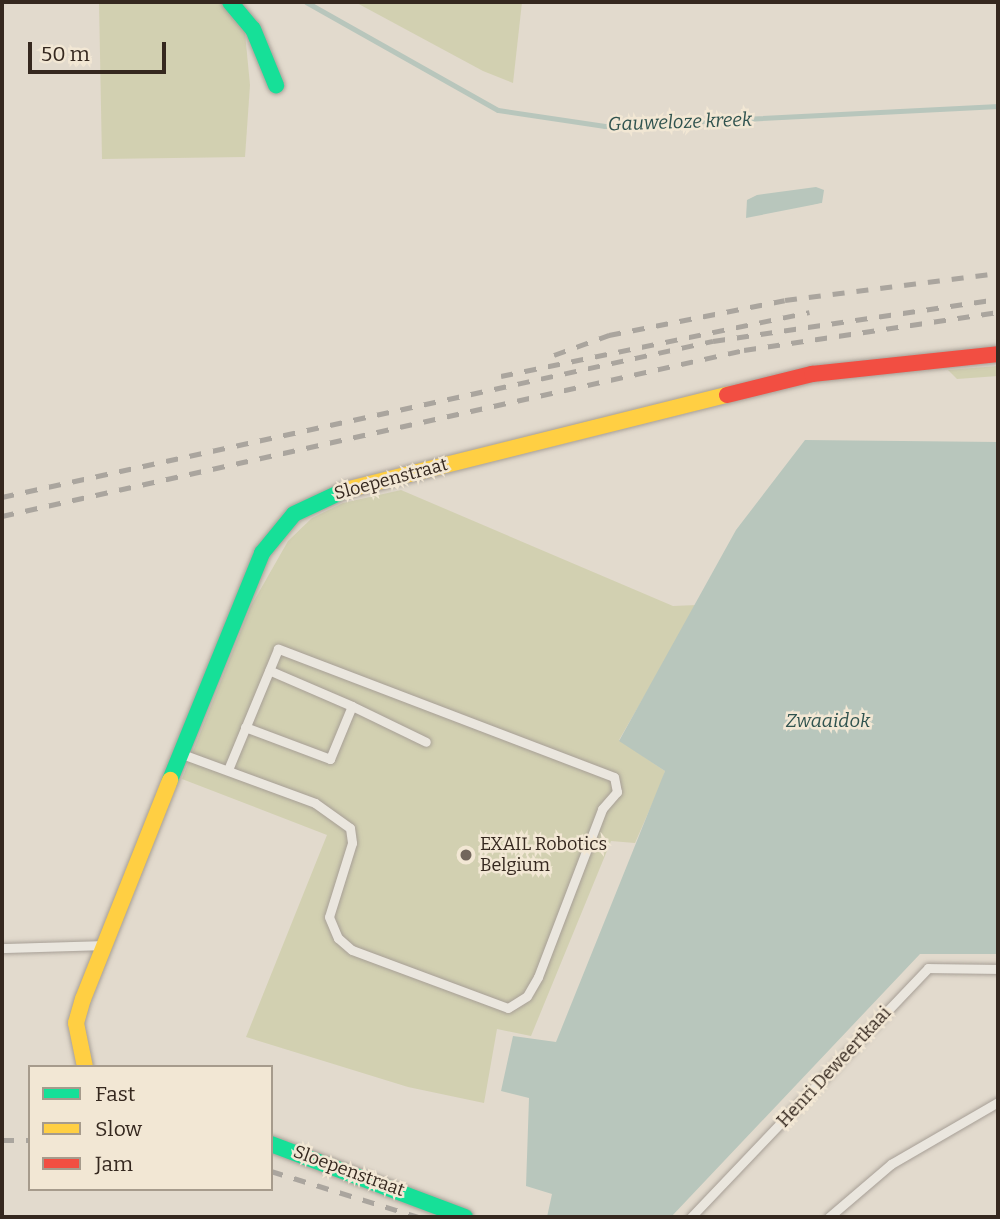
<!DOCTYPE html>
<html>
<head>
<meta charset="utf-8">
<style>
  body { margin:0 }
  #map { position:relative; width:1000px; height:1219px; overflow:hidden; background:#e2dacd; font-family:Bitter,serif }
  div>[style] { position:absolute }
  [style*='--x'] { left:calc(var(--x)*1px); top:calc(var(--y)*1px); width:calc(var(--w)*1px); rotate:calc(var(--a)*1deg) }
  .green>* { inset:0; background:#d2d0b1 }
  .water>* { inset:0; background:#b8c6bc }
  .pier>* { inset:0; background:#e2dacd }
  .stream>* { height:5px; margin:-2.5px; padding:0 2.5px; transform-origin:2.5px; border-radius:2.5px; background:#b8c6bc }
  .roads { filter:drop-shadow(0 0 2px #a79f96) drop-shadow(0 0 2px #a79f96) }
  .lane>* { height:9px; margin:-4.5px; padding:0 4.5px; transform-origin:4.5px; border-radius:4.5px; background:#eae6de }
  .fast>* { height:16px; margin:-8px; padding:0 8px; transform-origin:8px; border-radius:8px; background:#16e098 }
  .slow>* { height:16px; margin:-8px; padding:0 8px; transform-origin:8px; border-radius:8px; background:#ffcf43 }
  .jam>* { height:16px; margin:-8px; padding:0 8px; transform-origin:8px; border-radius:8px; background:#f24e42 }
  .rail>* { height:5px; margin-top:-2.5px; transform-origin:0; background:repeating-linear-gradient(90deg,#aaa59e 0 12px,transparent 0 24px) }
  .dots>* { width:19px; height:19px; translate:-50% -50%; box-sizing:border-box; border:4px solid #f2e7d4; border-radius:50% }
  span { translate:-50% -50%; white-space:nowrap; text-align:center; line-height:1.15; -webkit-text-stroke:5px #f2e7d4; paint-order:stroke }
  .street-label { font-size:18px; color:#35281f }
  .poi-label { font-size:18px; color:#35281f }
  .left { translate:0 -50%; text-align:left }
  .water-label { font-size:19px; color:#30534f; font-style:italic }
  .frame { position:absolute; inset:0; border:4px solid #35281f; pointer-events:none }
  .legend { position:absolute; left:28px; top:1065px; width:245px; height:126px; box-sizing:border-box; background:#f2e7d4; border:2px solid #a69b8c; margin:0; padding:9px 12px; list-style:none; font-size:21px; color:#35281f }
  .legend li { display:flex; align-items:center; gap:14px; height:35px }
  .legend b { width:35px; border:2px solid #a69b8c }
  .scale { position:absolute; left:28px; top:42px; width:138px; height:32px; box-sizing:border-box; border:4px solid #35281f; border-top:0; padding-left:9px; font-size:21px; line-height:24px; white-space:nowrap; color:#35281f; -webkit-text-stroke:5px #f2e7d4; paint-order:stroke }
</style>
</head>
<body>
<div id="map">
  <div class="green">
    <i style="clip-path:polygon(99px 2px,242px 2px,250px 85px,245px 157px,102px 159px)"></i>
    <i style="clip-path:polygon(355px 2px,522px 2px,513px 83px,483px 71px)"></i>
    <i style="clip-path:polygon(998px 366px,998px 376px,957px 379px,948px 370px)"></i>
    <i style="clip-path:polygon(401px 490px,673px 606px,697px 605px,619px 740px,665px 771px,660px 786px,635px 843px,611px 841px,531px 1036px,497px 1029px,484px 1103px,408px 1087px,246px 1037px,327px 835px,182px 779px,251px 606px,288px 541px,312px 518px,343px 503px)"></i>
  </div>
  <div class="water">
    <i style="clip-path:polygon(816px 187px,824px 190px,822px 203px,746px 218px,747px 200px,757px 195px)"></i>
    <i style="clip-path:polygon(805px 440px,998px 442px,998px 954px,920px 954px,671px 1217px,547px 1217px,552px 1194px,526px 1186px,529px 1098px,501px 1091px,513px 1036px,556px 1042px,665px 771px,619px 741px,736px 530px)"></i>
  </div>
  <div class="pier">
    <i style="clip-path:polygon(822px 203px,823px 206px,751px 225px,750px 221px)"></i>
  </div>
  <div class="stream">
    <i style="--x:306;--y:2;--w:220;--a:29.4"></i>
    <i style="--x:498;--y:110;--w:108;--a:8.5"></i>
    <i style="--x:605;--y:126;--w:394;--a:-2.9"></i>
  </div>
  <div class="roads">
    <div class="lane">
      <i style="--x:352;--y:706;--w:82;--a:25.9"></i>
      <i style="--x:245;--y:727;--w:91;--a:20.6"></i>
      <i style="--x:330;--y:759;--w:57;--a:-67.5"></i>
      <i style="--x:352;--y:706;--w:90;--a:-156.6"></i>
      <i style="--x:182;--y:754;--w:142;--a:20.2"></i>
      <i style="--x:315;--y:803;--w:43;--a:35.5"></i>
      <i style="--x:350;--y:828;--w:15;--a:82"></i>
      <i style="--x:352;--y:843;--w:77;--a:107.3"></i>
      <i style="--x:329;--y:917;--w:23;--a:67"></i>
      <i style="--x:338;--y:938;--w:18;--a:41"></i>
      <i style="--x:352;--y:950;--w:166;--a:20.4"></i>
      <i style="--x:508;--y:1008;--w:22;--a:-32"></i>
      <i style="--x:527;--y:996;--w:22;--a:-60"></i>
      <i style="--x:538;--y:977;--w:180;--a:-69.1"></i>
      <i style="--x:602;--y:809;--w:23;--a:-49"></i>
      <i style="--x:617;--y:792;--w:15;--a:-101"></i>
      <i style="--x:614;--y:777;--w:360;--a:-159.1"></i>
      <i style="--x:278;--y:649;--w:131;--a:112.5"></i>
      <i style="--x:2;--y:948;--w:100;--a:-1.7"></i>
      <i style="--x:691;--y:1217;--w:344;--a:-46.4"></i>
      <i style="--x:928;--y:968;--w:70;--a:0.8"></i>
      <i style="--x:829;--y:1217;--w:82;--a:-40.5"></i>
      <i style="--x:891;--y:1164;--w:124;--a:-30.1"></i>
    </div>
    <div class="fast">
      <i style="--x:230;--y:2;--w:35;--a:50"></i>
      <i style="--x:253;--y:29;--w:61;--a:67.7"></i>
      <i style="--x:170;--y:780;--w:245;--a:-67.9"></i>
      <i style="--x:262;--y:553;--w:50;--a:-50.6"></i>
      <i style="--x:294;--y:514;--w:56;--a:-25.2"></i>
      <i style="--x:271;--y:1144;--w:207;--a:20.6"></i>
    </div>
    <div class="slow">
      <i style="--x:345;--y:490;--w:394;--a:-14"></i>
      <i style="--x:85;--y:1067;--w:45;--a:-101.6"></i>
      <i style="--x:76;--y:1023;--w:25;--a:-74"></i>
      <i style="--x:83;--y:999;--w:236;--a:-68.3"></i>
    </div>
    <div class="jam">
      <i style="--x:727;--y:395;--w:88;--a:-13.9"></i>
      <i style="--x:812;--y:374;--w:187;--a:-6.1"></i>
    </div>
  </div>
  <div class="rail">
    <i style="--x:554;--y:355;--w:59;--a:-20"></i>
    <i style="--x:609;--y:335;--w:179;--a:-11.2"></i>
    <i style="--x:785;--y:300;--w:215;--a:-7.2"></i>
    <i style="--x:501;--y:376;--w:315;--a:-11.7"></i>
    <i style="--x:2;--y:497;--w:728;--a:-12.38"></i>
    <i style="--x:713;--y:341;--w:288;--a:-8.4"></i>
    <i style="--x:2;--y:516;--w:760;--a:-12.61"></i>
    <i style="--x:744;--y:350;--w:257;--a:-8.5"></i>
    <i style="--x:2;--y:1140;--w:28;--a:0"></i>
    <i style="--x:271;--y:1171;--w:155;--a:17.3"></i>
  </div>
  <div class="dots">
    <i style="left:466px;top:855px;background:#72665c"></i>
  </div>
  <div class="street-label">
    <span style="left:391px;top:479px;rotate:-15deg">Sloepenstraat</span>
    <span style="left:834px;top:1067px;rotate:-47deg">Henri Deweertkaai</span>
    <span style="left:349px;top:1171px;rotate:20deg">Sloepenstraat</span>
  </div>
  <div class="poi-label">
    <span class="left" style="left:480px;top:855px">EXAIL Robotics<br>Belgium</span>
  </div>
  <div class="water-label">
    <span style="left:680px;top:122px;rotate:-2deg">Gauweloze kreek</span>
    <span style="left:828px;top:721px">Zwaaidok</span>
  </div>
  <div class="frame"></div>
  <ul class="legend">
  <li><b style="height:9px;background:#16e098"></b>Fast</li>
  <li><b style="height:9px;background:#ffcf43"></b>Slow</li>
  <li><b style="height:9px;background:#f24e42"></b>Jam</li>
  </ul>
  <div class="scale">50 m</div>
</div>
</body>
</html>
